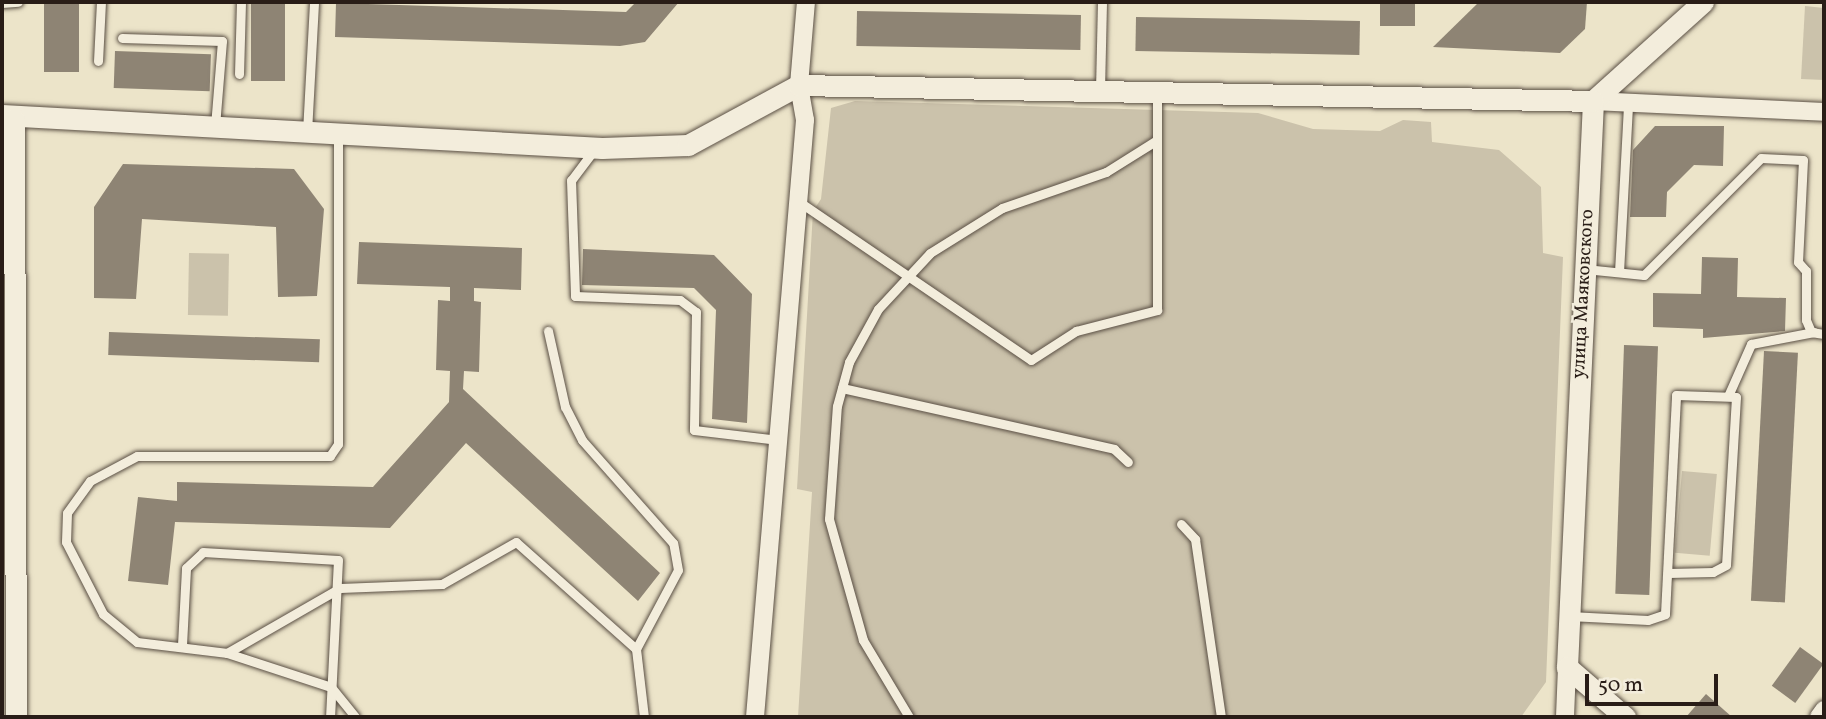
<!DOCTYPE html>
<html>
<head>
<meta charset="utf-8">
<style>
  body { margin:0 }
  #map { position:relative; width:1826px; height:719px; overflow:hidden; background:#ece4c9; font-family:Vollkorn,serif }
  div>[style] { position:absolute }
  [style*='--x'] { left:calc(var(--x)*1px); top:calc(var(--y)*1px); width:calc(var(--w)*1px); rotate:calc(var(--a)*1deg) }
  .green>* { inset:0; background:#cbc2ab; transform-origin:0 0 }
  .building>* { inset:0; background:#8e8474; transform-origin:0 0 }
  .roads { filter:drop-shadow(0 0 2px #5a4f44) drop-shadow(0 0 2px #5a4f44) }
  .service>* { height:9px; margin:-4.5px; padding:0 4.5px; transform-origin:4.5px; border-radius:4.5px; background:#f3eddc }
  .minor>* { height:18px; margin:-9px; padding:0 9px; transform-origin:9px; border-radius:9px; background:#f3eddc }
  .tertiary>* { height:21px; margin:-10.5px; padding:0 10.5px; transform-origin:10.5px; border-radius:10.5px; background:#f3eddc }
  span { translate:-50% -50%; white-space:nowrap; text-align:center; line-height:1.15; -webkit-text-stroke:5px #f3eddc; paint-order:stroke }
  .street-label { font-size:19px; color:#291d17 }
  .frame { position:absolute; inset:0; border:4px solid #291d17; pointer-events:none }
  .scale { position:absolute; left:1585px; top:674px; width:133px; height:32px; box-sizing:border-box; border:4px solid #291d17; border-top:0; padding-left:9px; font-size:21px; line-height:24px; white-space:nowrap; color:#291d17; -webkit-text-stroke:5px #f3eddc; paint-order:stroke }
</style>
</head>
<body>
<div id="map">
  <div class="green">
    <i style="clip-path:polygon(1805px 6px,1824px 8px,1824px 80px,1801px 79px)"></i>
    <i style="clip-path:polygon(855px 101px,1258px 113px,1313px 129px,1380px 131px,1403px 120px,1431px 122px,1432px 142px,1499px 150px,1541px 187px,1543px 253px,1563px 257px,1546px 682px,1521px 717px,798px 717px,812px 492px,797px 489px,813px 211px,821px 199px,831px 108px)"></i>
    <i style="left:189px;top:253px;width:40px;height:62px;rotate:1deg"></i>
    <i style="left:1682px;top:471px;width:35px;height:82px;rotate:5deg"></i>
  </div>
  <div class="building">
    <i style="left:44px;top:2px;width:35px;height:70px"></i>
    <i style="left:251px;top:2px;width:34px;height:79px"></i>
    <i style="clip-path:polygon(636px 2px,679px 2px,645px 42px,620px 46px,335px 37px,336px 3px,626px 12px)"></i>
    <i style="left:1380px;top:2px;width:35px;height:24px"></i>
    <i style="clip-path:polygon(1479px 2px,1587px 2px,1585px 29px,1560px 53px,1433px 47px)"></i>
    <i style="left:857px;top:11px;width:224px;height:35px;rotate:1deg"></i>
    <i style="left:1136px;top:17px;width:224px;height:34px;rotate:1deg"></i>
    <i style="left:115px;top:51px;width:96px;height:37px;rotate:2deg"></i>
    <i style="clip-path:polygon(1655px 126px,1724px 126px,1723px 166px,1694px 165px,1667px 192px,1666px 217px,1630px 217px,1633px 150px)"></i>
    <i style="clip-path:polygon(123px 164px,294px 169px,324px 209px,317px 296px,278px 297px,276px 227px,142px 219px,136px 299px,94px 298px,94px 207px)"></i>
    <i style="clip-path:polygon(359px 242px,522px 248px,521px 290px,474px 288px,474px 301px,481px 302px,479px 372px,464px 371px,463px 389px,660px 573px,638px 601px,466px 443px,390px 528px,175px 522px,168px 585px,128px 581px,138px 497px,177px 501px,177px 482px,373px 487px,449px 402px,450px 371px,436px 370px,438px 300px,450px 301px,450px 287px,357px 284px)"></i>
    <i style="clip-path:polygon(583px 249px,714px 255px,752px 294px,747px 423px,712px 419px,716px 310px,694px 288px,582px 285px)"></i>
    <i style="clip-path:polygon(1702px 257px,1738px 258px,1737px 297px,1786px 298px,1785px 331px,1703px 338px,1703px 329px,1653px 327px,1653px 293px,1701px 294px)"></i>
    <i style="left:109px;top:332px;width:211px;height:23px;rotate:2deg"></i>
    <i style="left:1624px;top:345px;width:34px;height:249px;rotate:2deg"></i>
    <i style="left:1764px;top:351px;width:34px;height:250px;rotate:3deg"></i>
    <i style="left:1800px;top:647px;width:29px;height:48px;rotate:36deg"></i>
    <i style="clip-path:polygon(1706px 694px,1732px 717px,1686px 717px)"></i>
  </div>
  <div class="roads">
    <div class="service">
      <i style="--x:2;--y:3;--w:16;--a:-4"></i>
      <i style="--x:122;--y:38;--w:100;--a:1.7"></i>
      <i style="--x:222;--y:41;--w:85;--a:94.7"></i>
      <i style="--x:98;--y:61;--w:59;--a:-87.1"></i>
      <i style="--x:239;--y:74;--w:72;--a:-88.4"></i>
      <i style="--x:1100;--y:90;--w:88;--a:-88.7"></i>
      <i style="--x:307;--y:132;--w:130;--a:-86.9"></i>
      <i style="--x:338;--y:135;--w:309;--a:90"></i>
      <i style="--x:338;--y:444;--w:14;--a:124"></i>
      <i style="--x:330;--y:456;--w:193;--a:180"></i>
      <i style="--x:137;--y:456;--w:53;--a:152"></i>
      <i style="--x:90;--y:481;--w:39;--a:126"></i>
      <i style="--x:67;--y:513;--w:29;--a:92"></i>
      <i style="--x:66;--y:542;--w:81;--a:62.8"></i>
      <i style="--x:103;--y:614;--w:44;--a:39.5"></i>
      <i style="--x:137;--y:642;--w:91;--a:7"></i>
      <i style="--x:227;--y:653;--w:109;--a:18.1"></i>
      <i style="--x:331;--y:687;--w:38;--a:51"></i>
      <i style="--x:594;--y:150;--w:38;--a:127"></i>
      <i style="--x:571;--y:180;--w:116;--a:88"></i>
      <i style="--x:575;--y:296;--w:105;--a:2.2"></i>
      <i style="--x:680;--y:300;--w:20;--a:37"></i>
      <i style="--x:696;--y:312;--w:118;--a:91"></i>
      <i style="--x:694;--y:430;--w:85;--a:6.8"></i>
      <i style="--x:798;--y:201;--w:282;--a:34.3"></i>
      <i style="--x:1031;--y:360;--w:54;--a:-32.8"></i>
      <i style="--x:1076;--y:331;--w:84;--a:-14.5"></i>
      <i style="--x:1157;--y:310;--w:218;--a:-90"></i>
      <i style="--x:1585;--y:269;--w:59;--a:5.8"></i>
      <i style="--x:1644;--y:275;--w:165;--a:-45"></i>
      <i style="--x:1761;--y:158;--w:42;--a:2.7"></i>
      <i style="--x:1803;--y:160;--w:102;--a:92.8"></i>
      <i style="--x:1798;--y:262;--w:12;--a:48"></i>
      <i style="--x:1806;--y:271;--w:49;--a:90"></i>
      <i style="--x:1806;--y:320;--w:13;--a:67"></i>
      <i style="--x:1811;--y:332;--w:13;--a:9"></i>
      <i style="--x:1619;--y:272;--w:167;--a:-86.9"></i>
      <i style="--x:842;--y:388;--w:279;--a:12.6"></i>
      <i style="--x:1114;--y:449;--w:19;--a:43"></i>
      <i style="--x:1728;--y:396;--w:57;--a:-66.1"></i>
      <i style="--x:1751;--y:344;--w:64;--a:-10.8"></i>
      <i style="--x:1181;--y:524;--w:21;--a:47"></i>
      <i style="--x:1195;--y:539;--w:180;--a:81.7"></i>
      <i style="--x:1569;--y:616;--w:79;--a:2.9"></i>
      <i style="--x:1648;--y:620;--w:18;--a:-19"></i>
      <i style="--x:1665;--y:614;--w:219;--a:-87.1"></i>
      <i style="--x:1676;--y:395;--w:60;--a:1.9"></i>
      <i style="--x:1736;--y:397;--w:168;--a:93.4"></i>
      <i style="--x:1726;--y:565;--w:15;--a:152"></i>
      <i style="--x:1713;--y:572;--w:45;--a:178.7"></i>
      <i style="--x:182;--y:645;--w:77;--a:-87"></i>
      <i style="--x:186;--y:568;--w:23;--a:-43"></i>
      <i style="--x:203;--y:552;--w:135;--a:3.4"></i>
      <i style="--x:338;--y:560;--w:157;--a:92.9"></i>
      <i style="--x:636;--y:649;--w:68;--a:83.3"></i>
      <i style="--x:227;--y:653;--w:130;--a:-29.9"></i>
      <i style="--x:340;--y:588;--w:102;--a:-2.2"></i>
      <i style="--x:442;--y:584;--w:85;--a:-29.6"></i>
      <i style="--x:516;--y:542;--w:161;--a:41.7"></i>
      <i style="--x:636;--y:649;--w:89;--a:-62"></i>
      <i style="--x:678;--y:570;--w:27;--a:-100"></i>
      <i style="--x:673;--y:543;--w:137;--a:-131.5"></i>
      <i style="--x:582;--y:440;--w:37;--a:-117"></i>
      <i style="--x:565;--y:407;--w:78;--a:-102.6"></i>
      <i style="--x:909;--y:717;--w:90;--a:-120.9"></i>
      <i style="--x:863;--y:640;--w:126;--a:-105.7"></i>
      <i style="--x:829;--y:519;--w:113;--a:-86"></i>
      <i style="--x:837;--y:406;--w:46;--a:-74.7"></i>
      <i style="--x:849;--y:362;--w:60;--a:-61.3"></i>
      <i style="--x:878;--y:309;--w:76;--a:-47.1"></i>
      <i style="--x:930;--y:253;--w:85;--a:-32"></i>
      <i style="--x:1002;--y:208;--w:110;--a:-19.1"></i>
      <i style="--x:1106;--y:172;--w:60;--a:-32.1"></i>
    </div>
    <div class="minor">
      <i style="--x:1593;--y:101;--w:231;--a:2.7"></i>
      <i style="--x:755;--y:717;--w:599;--a:-85.21"></i>
      <i style="--x:805;--y:120;--w:36;--a:-100"></i>
      <i style="--x:799;--y:85;--w:83;--a:-85.2"></i>
      <i style="--x:1565;--y:717;--w:50;--a:-87.7"></i>
      <i style="--x:1819;--y:717;--w:9;--a:-54"></i>
    </div>
    <div class="tertiary">
      <i style="--x:1593;--y:101;--w:567;--a:92.63"></i>
      <i style="--x:1567;--y:667;--w:77;--a:40.8"></i>
      <i style="--x:1593;--y:101;--w:148;--a:-42"></i>
      <i style="--x:2;--y:115;--w:601;--a:3.15"></i>
      <i style="--x:602;--y:148;--w:86;--a:-2"></i>
      <i style="--x:688;--y:145;--w:126;--a:-28.4"></i>
      <i style="--x:799;--y:85;--w:794;--a:1.15"></i>
      <i style="--x:14;--y:119;--w:598;--a:89.81"></i>
    </div>
  </div>
  <div class="street-label">
    <span style="left:1584px;top:294px;rotate:-87deg">улица Маяковского</span>
  </div>
  <div class="frame"></div>
  <div class="scale">50 m</div>
</div>
</body>
</html>
